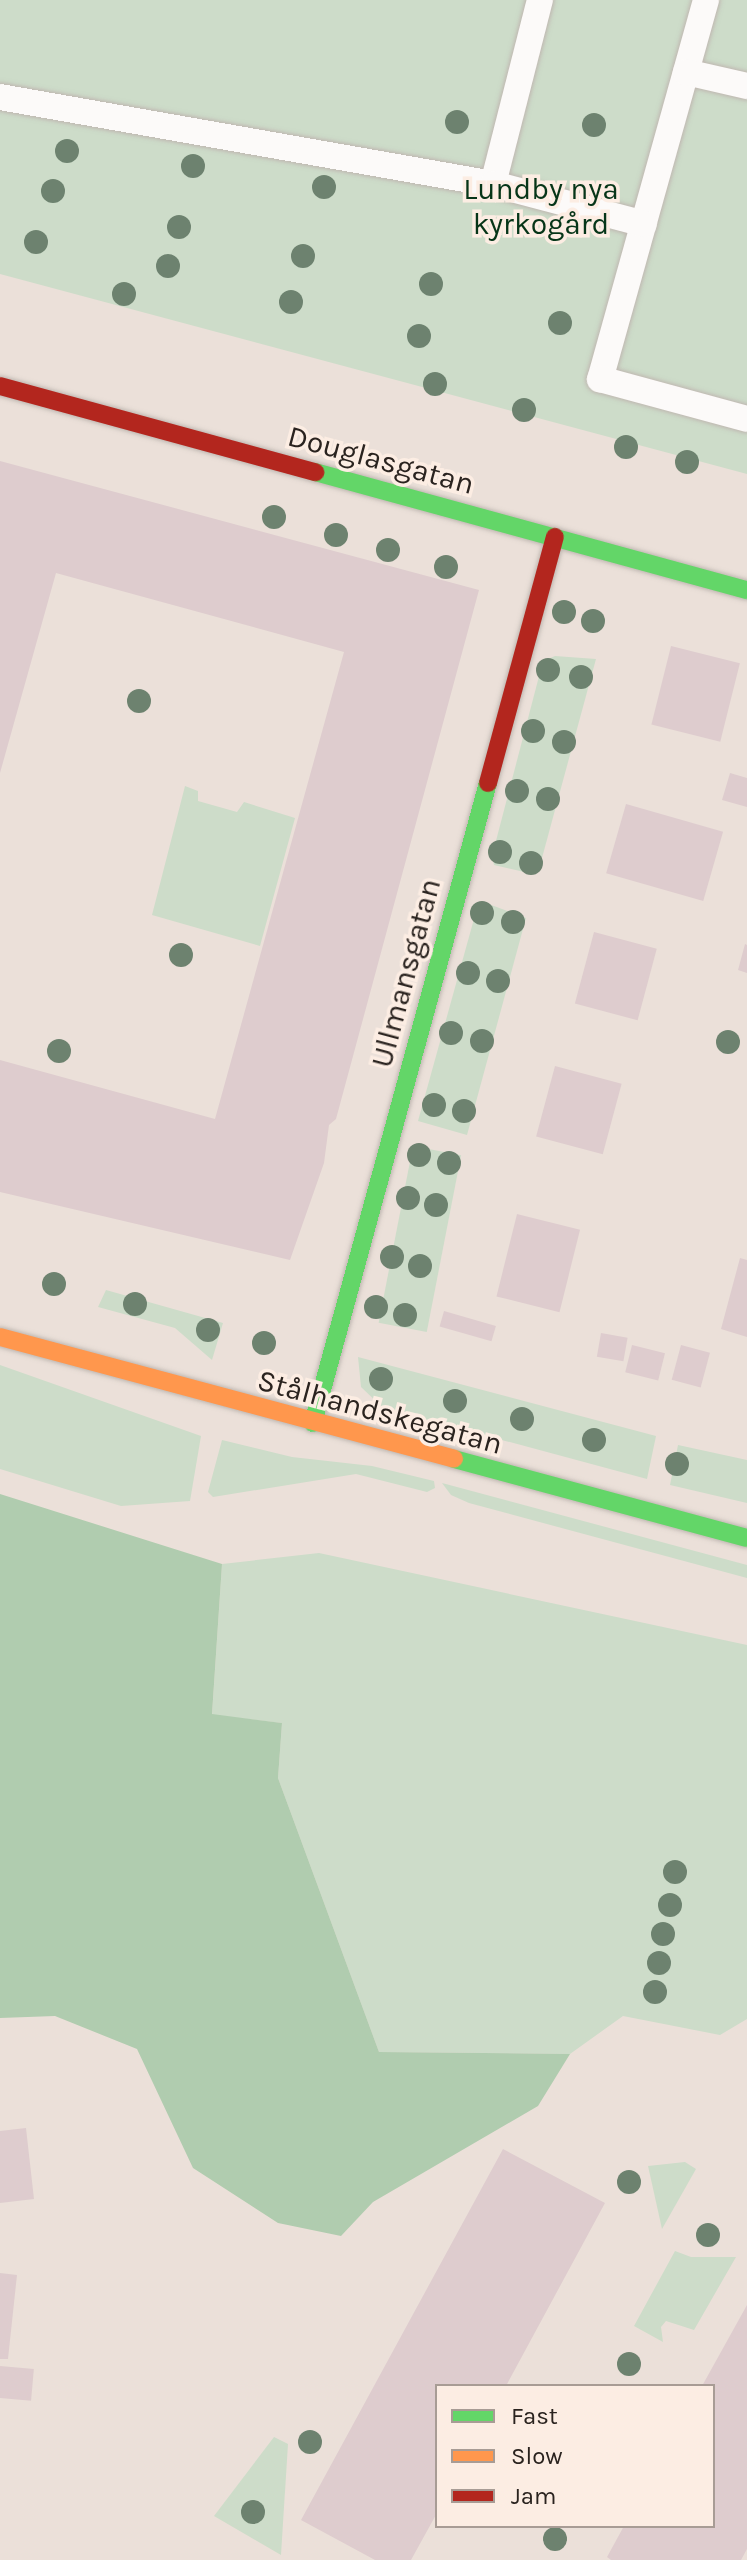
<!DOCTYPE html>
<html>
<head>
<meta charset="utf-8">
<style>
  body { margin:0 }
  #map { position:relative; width:747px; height:2560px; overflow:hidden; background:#ebe0d9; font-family:Karla,sans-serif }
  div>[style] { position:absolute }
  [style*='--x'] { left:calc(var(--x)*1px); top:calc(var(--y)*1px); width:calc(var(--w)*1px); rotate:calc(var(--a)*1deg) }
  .green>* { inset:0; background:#cddcc9; transform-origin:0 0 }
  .forest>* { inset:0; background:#b0ccaf }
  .building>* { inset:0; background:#deccce; transform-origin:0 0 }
  .roads { filter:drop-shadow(0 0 2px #bfb7b1) drop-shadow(0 0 2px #bfb7b1) }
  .lane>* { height:26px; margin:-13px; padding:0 13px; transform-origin:13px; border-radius:13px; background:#fcfaf9 }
  .fast>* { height:18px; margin:-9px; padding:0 9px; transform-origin:9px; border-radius:9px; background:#63d668 }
  .slow>* { height:18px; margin:-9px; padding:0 9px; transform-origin:9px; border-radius:9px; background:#ff974d }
  .jam>* { height:18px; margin:-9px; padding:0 9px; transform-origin:9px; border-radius:9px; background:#b3261e }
  .trees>* { width:24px; height:24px; margin:-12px; border-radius:50%; background:#6d826f }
  span { translate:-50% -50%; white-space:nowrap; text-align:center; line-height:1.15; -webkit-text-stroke:7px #fcede3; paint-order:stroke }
  .park-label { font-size:30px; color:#063518 }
  .street-label { font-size:30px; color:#2a231f }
  .legend { position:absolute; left:435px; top:2384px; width:280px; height:144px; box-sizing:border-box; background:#fcede3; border:2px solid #a89c95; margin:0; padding:10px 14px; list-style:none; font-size:24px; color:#2a231f }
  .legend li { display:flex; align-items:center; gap:16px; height:40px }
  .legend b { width:40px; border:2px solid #a89c95 }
</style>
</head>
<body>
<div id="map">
  <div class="green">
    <i style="clip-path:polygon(0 0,747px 0,747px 474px,0 274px)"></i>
    <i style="clip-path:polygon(555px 656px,596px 659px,539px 869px,533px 874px,494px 865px,492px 856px,543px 661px)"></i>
    <i style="clip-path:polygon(185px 786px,198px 791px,198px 801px,237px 812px,244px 802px,295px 818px,260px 946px,152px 915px)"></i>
    <i style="clip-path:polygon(486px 903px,526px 918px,467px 1135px,418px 1121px,477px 908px)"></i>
    <i style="left:413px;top:1146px;width:49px;height:180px;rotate:11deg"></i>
    <i style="clip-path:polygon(106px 1290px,223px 1323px,212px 1360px,175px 1328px,98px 1307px)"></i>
    <i style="clip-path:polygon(358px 1357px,656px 1436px,647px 1479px,383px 1408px,361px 1387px)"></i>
    <i style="clip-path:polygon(0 1365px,201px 1436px,190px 1501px,121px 1506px,0 1469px)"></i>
    <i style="clip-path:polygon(222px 1440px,292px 1457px,372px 1466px,434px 1481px,435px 1488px,427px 1492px,356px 1474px,213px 1497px,208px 1492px)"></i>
    <i style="clip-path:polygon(678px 1445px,747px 1460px,747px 1503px,670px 1485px)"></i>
    <i style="clip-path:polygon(442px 1483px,747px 1565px,747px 1578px,469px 1503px,451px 1495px)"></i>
    <i style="clip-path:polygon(319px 1553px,747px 1645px,747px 2019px,720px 2035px,623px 2016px,570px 2054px,379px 2052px,278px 1778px,282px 1723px,212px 1715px,222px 1564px)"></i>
    <i style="clip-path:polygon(685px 2162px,696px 2169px,662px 2229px,648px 2166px)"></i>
    <i style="clip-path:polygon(675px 2251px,691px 2257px,736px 2257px,694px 2330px,666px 2321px,661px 2327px,663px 2342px,634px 2326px)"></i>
    <i style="clip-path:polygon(274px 2437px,288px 2444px,281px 2555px,214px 2516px)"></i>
  </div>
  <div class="forest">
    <i style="clip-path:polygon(0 1494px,222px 1564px,212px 1714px,282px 1723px,278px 1778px,379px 2052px,570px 2054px,538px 2106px,373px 2202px,341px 2236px,278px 2223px,193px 2168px,137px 2049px,55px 2016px,0 2018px)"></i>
  </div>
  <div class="building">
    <i style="clip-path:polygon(0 461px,479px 590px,336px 1119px,329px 1125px,324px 1163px,290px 1260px,0 1192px,0 1060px,215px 1119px,344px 652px,56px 573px,0 773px)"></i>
    <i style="left:671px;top:646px;width:71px;height:81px;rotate:14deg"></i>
    <i style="clip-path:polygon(730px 773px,747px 778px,747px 807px,722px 800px)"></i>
    <i style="left:626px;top:804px;width:101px;height:72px;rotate:16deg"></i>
    <i style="left:594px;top:932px;width:65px;height:74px;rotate:15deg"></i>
    <i style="clip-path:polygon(745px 944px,747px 945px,747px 973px,738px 970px)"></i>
    <i style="left:555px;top:1066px;width:69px;height:73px;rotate:15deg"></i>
    <i style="left:517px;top:1214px;width:65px;height:85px;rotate:14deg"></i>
    <i style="clip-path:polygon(740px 1258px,747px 1260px,747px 1337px,721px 1329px)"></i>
    <i style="left:444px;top:1311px;width:54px;height:16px;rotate:16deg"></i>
    <i style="left:601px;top:1333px;width:27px;height:24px;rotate:10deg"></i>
    <i style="left:632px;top:1345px;width:34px;height:28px;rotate:14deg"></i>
    <i style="left:681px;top:1345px;width:30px;height:36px;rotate:15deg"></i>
    <i style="clip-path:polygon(26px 2128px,34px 2199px,0 2203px,0 2131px)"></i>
    <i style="clip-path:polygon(503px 2149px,605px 2203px,506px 2386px,437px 2386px,437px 2513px,411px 2560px,375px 2560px,301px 2520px)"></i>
    <i style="clip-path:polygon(0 2273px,17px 2275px,8px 2359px,0 2359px)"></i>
    <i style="clip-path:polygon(747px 2305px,747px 2549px,741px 2560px,611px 2560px,607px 2557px,624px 2526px,713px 2526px,713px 2386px,702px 2386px)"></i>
    <i style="left:0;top:2366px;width:34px;height:32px;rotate:5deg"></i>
  </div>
  <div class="roads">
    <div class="lane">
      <i style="--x:706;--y:0;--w:394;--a:105.6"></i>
      <i style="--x:600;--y:379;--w:152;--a:15.2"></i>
      <i style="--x:686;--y:72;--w:63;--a:12.9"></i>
      <i style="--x:0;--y:97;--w:501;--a:10.01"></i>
      <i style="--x:493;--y:184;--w:190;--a:-75.7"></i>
      <i style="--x:493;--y:184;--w:156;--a:14.8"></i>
    </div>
    <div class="fast">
      <i style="--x:315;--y:472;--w:448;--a:15.3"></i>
      <i style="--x:313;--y:1423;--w:663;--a:-74.71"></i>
      <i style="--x:454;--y:1459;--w:303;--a:15.1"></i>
    </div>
    <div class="slow">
      <i style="--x:0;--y:1337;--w:470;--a:15"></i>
    </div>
    <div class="jam">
      <i style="--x:0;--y:386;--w:327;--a:15.3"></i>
      <i style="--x:488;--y:783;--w:255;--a:-74.8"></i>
    </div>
  </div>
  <div class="trees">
    <i style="left:457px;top:122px"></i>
    <i style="left:594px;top:125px"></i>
    <i style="left:67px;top:151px"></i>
    <i style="left:193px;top:166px"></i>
    <i style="left:324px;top:187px"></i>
    <i style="left:53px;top:191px"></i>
    <i style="left:179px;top:227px"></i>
    <i style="left:36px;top:242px"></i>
    <i style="left:303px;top:256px"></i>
    <i style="left:168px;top:266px"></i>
    <i style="left:431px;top:284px"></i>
    <i style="left:124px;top:294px"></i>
    <i style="left:291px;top:302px"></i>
    <i style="left:560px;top:323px"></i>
    <i style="left:419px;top:336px"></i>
    <i style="left:435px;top:384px"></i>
    <i style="left:524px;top:410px"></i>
    <i style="left:626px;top:447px"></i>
    <i style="left:687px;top:462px"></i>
    <i style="left:274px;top:517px"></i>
    <i style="left:336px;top:535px"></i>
    <i style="left:388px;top:550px"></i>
    <i style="left:446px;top:567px"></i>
    <i style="left:564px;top:612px"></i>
    <i style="left:593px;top:621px"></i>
    <i style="left:548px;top:670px"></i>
    <i style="left:581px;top:677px"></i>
    <i style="left:139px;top:701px"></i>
    <i style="left:533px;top:731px"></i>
    <i style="left:564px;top:742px"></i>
    <i style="left:517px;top:791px"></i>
    <i style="left:548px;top:799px"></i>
    <i style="left:500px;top:852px"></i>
    <i style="left:531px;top:863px"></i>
    <i style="left:482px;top:913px"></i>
    <i style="left:513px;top:922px"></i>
    <i style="left:181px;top:955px"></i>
    <i style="left:468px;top:973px"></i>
    <i style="left:498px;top:981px"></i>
    <i style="left:451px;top:1033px"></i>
    <i style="left:482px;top:1041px"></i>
    <i style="left:728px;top:1042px"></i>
    <i style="left:59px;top:1051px"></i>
    <i style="left:434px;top:1105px"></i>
    <i style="left:464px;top:1111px"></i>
    <i style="left:419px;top:1155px"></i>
    <i style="left:449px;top:1163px"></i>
    <i style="left:408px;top:1198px"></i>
    <i style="left:436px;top:1205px"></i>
    <i style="left:392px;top:1257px"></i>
    <i style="left:420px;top:1266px"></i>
    <i style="left:54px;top:1284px"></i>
    <i style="left:135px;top:1304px"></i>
    <i style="left:376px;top:1307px"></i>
    <i style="left:405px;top:1315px"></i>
    <i style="left:208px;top:1330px"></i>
    <i style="left:264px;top:1343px"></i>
    <i style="left:381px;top:1379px"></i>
    <i style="left:455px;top:1401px"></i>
    <i style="left:522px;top:1419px"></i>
    <i style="left:594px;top:1440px"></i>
    <i style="left:677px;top:1464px"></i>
    <i style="left:675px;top:1872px"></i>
    <i style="left:670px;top:1905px"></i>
    <i style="left:663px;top:1934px"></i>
    <i style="left:659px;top:1963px"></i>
    <i style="left:655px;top:1992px"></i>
    <i style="left:629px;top:2182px"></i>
    <i style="left:708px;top:2235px"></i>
    <i style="left:629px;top:2364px"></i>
    <i style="left:310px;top:2442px"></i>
    <i style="left:253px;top:2512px"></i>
    <i style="left:555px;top:2539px"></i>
  </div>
  <div class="park-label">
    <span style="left:541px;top:206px">Lundby nya<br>kyrkogård</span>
  </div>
  <div class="street-label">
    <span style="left:381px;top:460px;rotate:15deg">Douglasgatan</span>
    <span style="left:406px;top:973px;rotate:-75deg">Ullmansgatan</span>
    <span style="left:380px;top:1412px;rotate:15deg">Stålhandskegatan</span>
  </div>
  <ul class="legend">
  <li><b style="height:10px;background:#63d668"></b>Fast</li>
  <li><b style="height:10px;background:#ff974d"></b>Slow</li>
  <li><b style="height:10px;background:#b3261e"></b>Jam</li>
  </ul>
</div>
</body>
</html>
